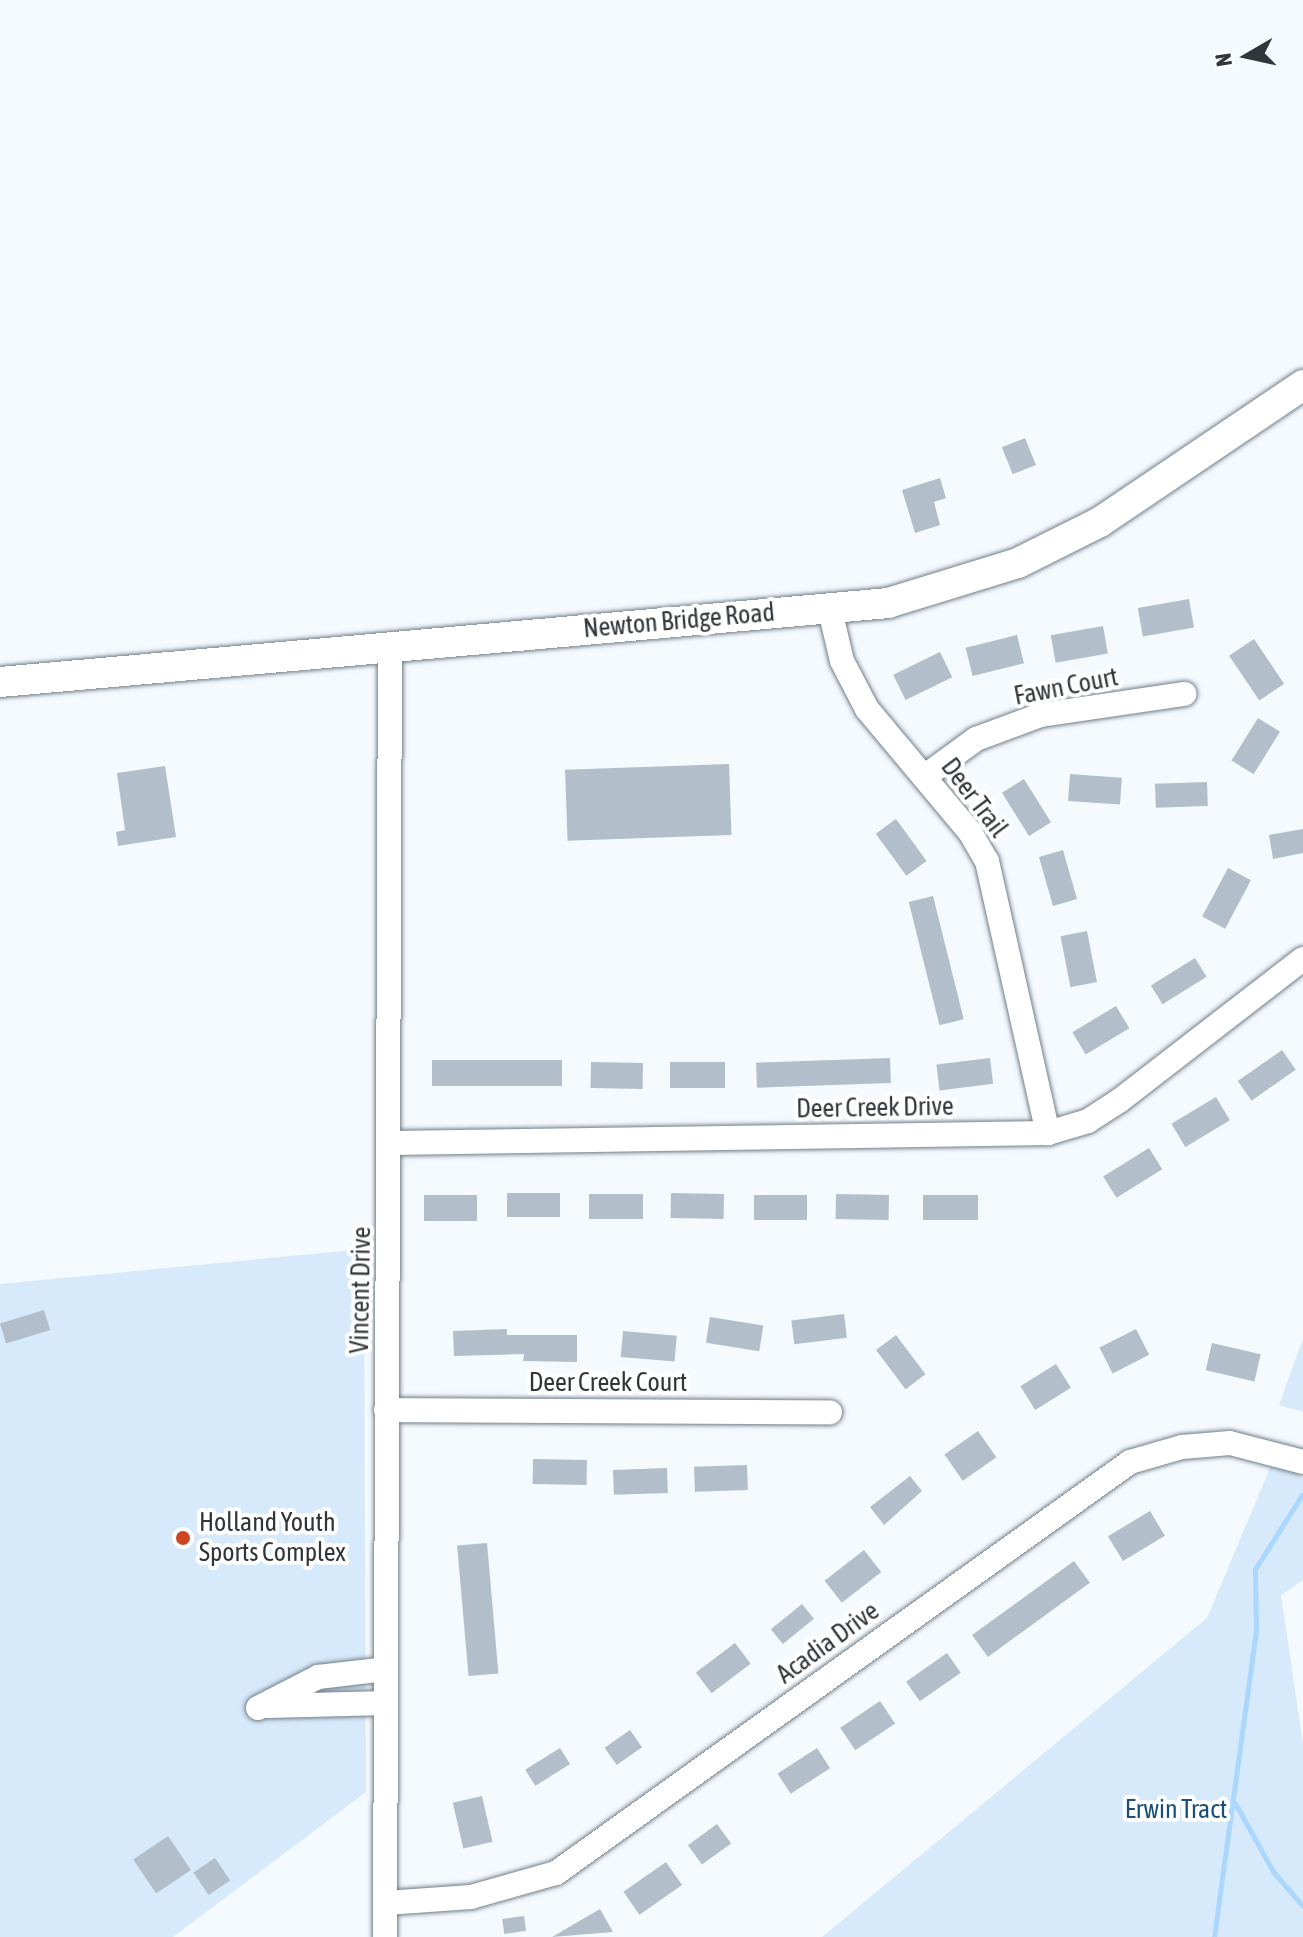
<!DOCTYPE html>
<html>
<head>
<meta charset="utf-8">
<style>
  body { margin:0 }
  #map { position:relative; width:1303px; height:1937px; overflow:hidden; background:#f5faff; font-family:"Asap Condensed",sans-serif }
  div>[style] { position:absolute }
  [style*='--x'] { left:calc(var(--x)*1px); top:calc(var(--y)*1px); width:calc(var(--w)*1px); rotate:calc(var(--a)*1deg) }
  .green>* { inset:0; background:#d6eafb }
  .stream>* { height:5px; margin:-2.5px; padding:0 2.5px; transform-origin:2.5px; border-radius:2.5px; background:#acd7fd }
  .building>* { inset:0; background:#b2bec9; transform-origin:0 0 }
  .roads { filter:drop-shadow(0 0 2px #737e88) drop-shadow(0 0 2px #737e88) }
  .minor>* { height:24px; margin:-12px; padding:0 12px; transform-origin:12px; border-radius:12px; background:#fff }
  .major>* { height:30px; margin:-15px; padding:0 15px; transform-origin:15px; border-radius:15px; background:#fff }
  .dots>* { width:22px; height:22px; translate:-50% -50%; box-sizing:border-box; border:4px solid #fff; border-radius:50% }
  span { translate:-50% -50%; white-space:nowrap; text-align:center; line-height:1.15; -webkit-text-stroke:8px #fff; paint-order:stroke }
  .street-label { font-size:26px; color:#31363b }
  .poi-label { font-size:26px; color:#31363b }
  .left { translate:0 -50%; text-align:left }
  .park-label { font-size:26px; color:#194f78 }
  .north { position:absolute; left:1207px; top:16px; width:80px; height:80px; -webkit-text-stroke:6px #fff; paint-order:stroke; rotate:261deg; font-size:22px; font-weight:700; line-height:32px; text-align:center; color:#31363b }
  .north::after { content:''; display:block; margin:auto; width:28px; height:36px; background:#31363b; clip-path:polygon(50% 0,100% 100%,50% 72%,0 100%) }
</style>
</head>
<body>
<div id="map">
  <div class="green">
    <i style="clip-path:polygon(364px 1249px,366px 1792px,173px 1937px,0 1937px,0 1284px)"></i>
    <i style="clip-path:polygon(1303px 1338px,1303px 1412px,1279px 1405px)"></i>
    <i style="clip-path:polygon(1275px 1456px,1303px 1479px,1303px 1580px,1281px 1595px,1303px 1744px,1303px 1937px,822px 1937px,1207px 1618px)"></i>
  </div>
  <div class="stream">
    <i style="--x:1235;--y:1803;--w:80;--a:60.9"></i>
    <i style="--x:1274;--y:1873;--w:44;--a:48.7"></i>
    <i style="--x:1214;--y:1937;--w:311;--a:-82.2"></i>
    <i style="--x:1256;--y:1629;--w:60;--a:-91"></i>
    <i style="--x:1255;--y:1569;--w:88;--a:-57.6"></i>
  </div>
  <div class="building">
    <i style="left:1025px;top:438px;width:29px;height:25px;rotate:68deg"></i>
    <i style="clip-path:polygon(940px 478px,946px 498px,934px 502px,940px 525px,915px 533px,902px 490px)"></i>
    <i style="left:1189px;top:599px;width:29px;height:52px;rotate:80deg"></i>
    <i style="left:1103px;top:626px;width:28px;height:53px;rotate:80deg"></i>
    <i style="left:1017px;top:635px;width:29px;height:53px;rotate:76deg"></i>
    <i style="left:1254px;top:639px;width:54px;height:30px;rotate:56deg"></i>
    <i style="left:940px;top:652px;width:28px;height:52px;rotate:64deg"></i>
    <i style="left:1258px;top:718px;width:26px;height:50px;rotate:32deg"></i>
    <i style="left:729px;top:764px;width:71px;height:164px;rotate:88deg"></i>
    <i style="clip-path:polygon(165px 766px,176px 837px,118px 846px,116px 832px,125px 830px,117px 773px)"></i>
    <i style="left:1070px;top:774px;width:52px;height:27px;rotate:4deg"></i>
    <i style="left:1024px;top:779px;width:51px;height:26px;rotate:58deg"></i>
    <i style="left:1207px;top:782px;width:24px;height:52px;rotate:88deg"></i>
    <i style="left:896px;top:819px;width:52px;height:25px;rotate:54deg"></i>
    <i style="clip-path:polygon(1303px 829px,1303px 853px,1273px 859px,1269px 835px)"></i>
    <i style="left:1063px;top:850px;width:51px;height:25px;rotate:74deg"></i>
    <i style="left:1228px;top:868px;width:26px;height:55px;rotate:28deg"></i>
    <i style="left:933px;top:896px;width:127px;height:25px;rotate:76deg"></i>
    <i style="left:1087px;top:931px;width:52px;height:27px;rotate:79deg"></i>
    <i style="left:1195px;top:958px;width:22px;height:52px;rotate:58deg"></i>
    <i style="left:1116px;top:1006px;width:26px;height:51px;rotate:59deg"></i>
    <i style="left:1282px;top:1050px;width:24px;height:54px;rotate:55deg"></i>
    <i style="left:890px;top:1058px;width:25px;height:134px;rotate:88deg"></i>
    <i style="left:990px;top:1058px;width:26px;height:54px;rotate:83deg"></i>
    <i style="left:432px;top:1060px;width:130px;height:26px"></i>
    <i style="left:591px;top:1062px;width:52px;height:26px;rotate:1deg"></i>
    <i style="left:725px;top:1062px;width:26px;height:55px;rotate:90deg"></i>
    <i style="left:1216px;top:1097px;width:27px;height:52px;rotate:59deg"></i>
    <i style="left:1149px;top:1148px;width:25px;height:54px;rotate:58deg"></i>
    <i style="left:507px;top:1193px;width:53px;height:24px"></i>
    <i style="left:671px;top:1193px;width:53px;height:25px;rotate:1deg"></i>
    <i style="left:589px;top:1194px;width:54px;height:25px"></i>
    <i style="left:836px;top:1194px;width:53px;height:25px;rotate:1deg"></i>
    <i style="left:424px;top:1195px;width:53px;height:26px"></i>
    <i style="left:754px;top:1195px;width:53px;height:25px"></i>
    <i style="left:923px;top:1195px;width:55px;height:25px"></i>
    <i style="left:44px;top:1310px;width:21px;height:46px;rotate:73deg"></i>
    <i style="left:844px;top:1314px;width:24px;height:53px;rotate:83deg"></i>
    <i style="left:710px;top:1317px;width:54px;height:26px;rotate:9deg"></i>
    <i style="clip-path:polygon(507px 1329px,507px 1335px,577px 1335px,577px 1362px,523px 1361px,524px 1354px,454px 1356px,453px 1331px)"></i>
    <i style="left:1136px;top:1329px;width:29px;height:41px;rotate:63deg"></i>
    <i style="left:623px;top:1331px;width:54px;height:26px;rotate:5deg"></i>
    <i style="left:896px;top:1335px;width:49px;height:25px;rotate:53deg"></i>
    <i style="left:1212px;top:1343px;width:50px;height:28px;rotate:13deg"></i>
    <i style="left:1056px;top:1364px;width:28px;height:42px;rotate:58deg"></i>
    <i style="left:978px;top:1431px;width:32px;height:41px;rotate:55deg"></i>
    <i style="left:533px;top:1459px;width:54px;height:25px;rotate:1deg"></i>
    <i style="left:747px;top:1465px;width:25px;height:53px;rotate:88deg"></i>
    <i style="left:667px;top:1468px;width:25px;height:54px;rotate:88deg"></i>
    <i style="clip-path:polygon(910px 1476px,922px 1491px,884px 1525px,870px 1507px)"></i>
    <i style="left:1150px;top:1511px;width:29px;height:49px;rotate:59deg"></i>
    <i style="left:487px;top:1543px;width:131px;height:30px;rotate:85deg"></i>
    <i style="left:864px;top:1550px;width:28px;height:50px;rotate:52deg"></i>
    <i style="left:1074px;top:1561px;width:27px;height:126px;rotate:54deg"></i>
    <i style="left:802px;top:1604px;width:19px;height:40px;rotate:51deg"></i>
    <i style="left:735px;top:1643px;width:26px;height:49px;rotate:53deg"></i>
    <i style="left:947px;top:1653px;width:24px;height:50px;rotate:55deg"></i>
    <i style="left:880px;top:1701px;width:27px;height:48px;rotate:56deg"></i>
    <i style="left:630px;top:1730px;width:21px;height:31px;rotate:55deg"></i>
    <i style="left:560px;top:1748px;width:19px;height:41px;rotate:58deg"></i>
    <i style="left:817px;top:1748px;width:24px;height:47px;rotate:57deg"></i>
    <i style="left:482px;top:1796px;width:47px;height:30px;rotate:77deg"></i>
    <i style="left:717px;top:1824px;width:24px;height:36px;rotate:54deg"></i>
    <i style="left:168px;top:1836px;width:41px;height:42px;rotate:56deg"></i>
    <i style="left:215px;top:1858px;width:27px;height:26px;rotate:56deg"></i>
    <i style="left:666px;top:1862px;width:28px;height:52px;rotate:55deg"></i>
    <i style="clip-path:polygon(600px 1909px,613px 1932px,552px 1937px)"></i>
    <i style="left:524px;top:1916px;width:15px;height:22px;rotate:82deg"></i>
  </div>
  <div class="roads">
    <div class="minor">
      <i style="--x:830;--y:610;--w:52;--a:76.8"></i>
      <i style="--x:842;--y:661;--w:54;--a:62.5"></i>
      <i style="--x:867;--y:709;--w:160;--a:50.1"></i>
      <i style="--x:970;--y:832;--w:34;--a:60"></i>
      <i style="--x:987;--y:861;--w:279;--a:77.4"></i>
      <i style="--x:924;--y:777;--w:64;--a:-36.2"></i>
      <i style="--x:976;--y:739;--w:69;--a:-20.3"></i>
      <i style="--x:1041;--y:715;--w:145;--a:-8.4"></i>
      <i style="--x:392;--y:1143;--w:656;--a:-0.87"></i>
      <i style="--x:1048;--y:1133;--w:42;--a:-16.7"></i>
      <i style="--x:1088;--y:1121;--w:37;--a:-33"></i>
      <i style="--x:1119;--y:1101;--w:232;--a:-37.7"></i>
      <i style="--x:386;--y:1410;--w:444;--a:0.3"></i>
      <i style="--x:268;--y:1706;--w:118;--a:-1.5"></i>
      <i style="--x:258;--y:1708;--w:68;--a:-27.3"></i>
      <i style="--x:318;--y:1677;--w:68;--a:-6.7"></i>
      <i style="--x:386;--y:1903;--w:85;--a:-4"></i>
      <i style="--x:471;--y:1897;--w:88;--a:-15.8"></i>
      <i style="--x:556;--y:1873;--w:706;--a:-35.6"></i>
      <i style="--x:1130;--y:1462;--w:54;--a:-16.1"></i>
      <i style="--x:1182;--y:1447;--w:48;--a:-4.8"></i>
      <i style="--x:1230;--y:1443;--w:75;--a:14.6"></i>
      <i style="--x:385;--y:1937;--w:1292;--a:-89.78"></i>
    </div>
    <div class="major">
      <i style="--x:0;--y:682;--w:892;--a:-5.08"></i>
      <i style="--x:888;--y:603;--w:136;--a:-17.1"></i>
      <i style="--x:1018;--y:563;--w:92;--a:-26.6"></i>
      <i style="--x:1100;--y:522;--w:245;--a:-34"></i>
    </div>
  </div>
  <div class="dots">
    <i style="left:183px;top:1538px;background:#ce4521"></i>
  </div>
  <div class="street-label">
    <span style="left:679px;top:621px;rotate:-5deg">Newton Bridge Road</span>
    <span style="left:1066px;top:687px;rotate:-11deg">Fawn Court</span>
    <span style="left:974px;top:798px;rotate:53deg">Deer Trail</span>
    <span style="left:875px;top:1108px;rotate:-1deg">Deer Creek Drive</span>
    <span style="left:361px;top:1290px;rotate:-89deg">Vincent Drive</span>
    <span style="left:608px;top:1383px">Deer Creek Court</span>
    <span style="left:828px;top:1643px;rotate:-36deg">Acadia Drive</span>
  </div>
  <div class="poi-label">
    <span class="left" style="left:199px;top:1538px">Holland Youth<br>Sports Complex</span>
  </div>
  <div class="park-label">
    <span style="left:1176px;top:1810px">Erwin Tract</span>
  </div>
  <div class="north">N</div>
</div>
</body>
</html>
